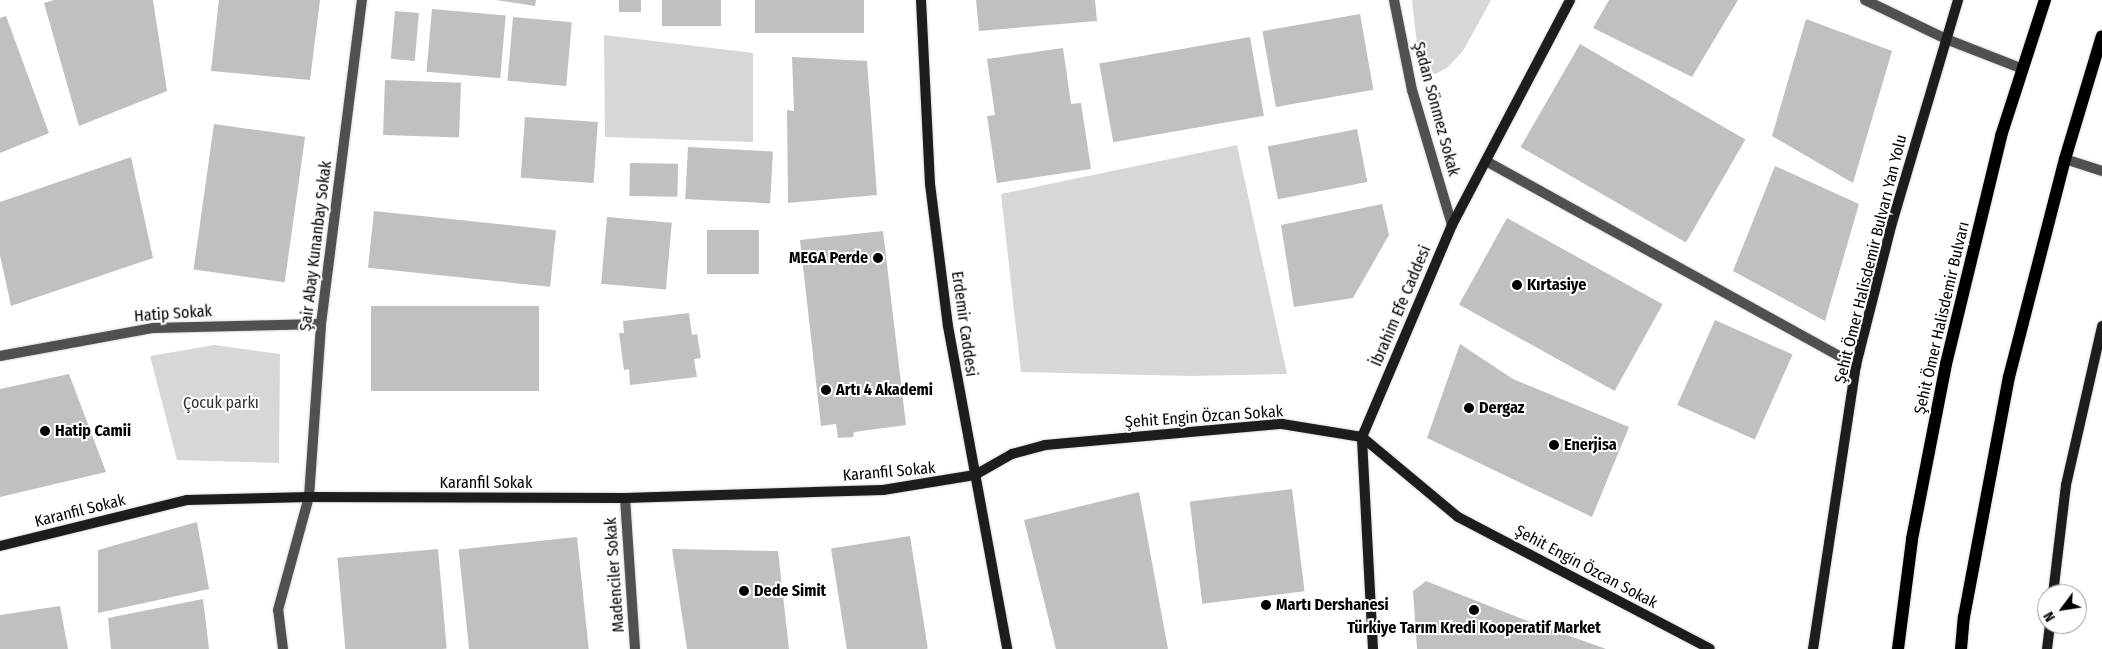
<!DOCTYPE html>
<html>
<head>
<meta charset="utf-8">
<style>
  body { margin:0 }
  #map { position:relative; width:2102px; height:649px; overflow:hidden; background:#fff; font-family:"Fira Sans Condensed",sans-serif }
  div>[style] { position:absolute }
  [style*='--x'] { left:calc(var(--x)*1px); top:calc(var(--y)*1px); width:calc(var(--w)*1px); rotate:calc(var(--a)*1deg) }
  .green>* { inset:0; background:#d7d7d7 }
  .building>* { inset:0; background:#c0c0c0; transform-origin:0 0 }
  .roads { filter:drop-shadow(0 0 1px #dbdbdb) drop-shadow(0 0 1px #dbdbdb) }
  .street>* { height:10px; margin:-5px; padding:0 5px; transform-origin:5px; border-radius:5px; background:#505050 }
  .secondary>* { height:10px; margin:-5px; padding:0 5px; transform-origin:5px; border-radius:5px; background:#1d1d1d }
  .primary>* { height:12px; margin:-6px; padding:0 6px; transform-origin:6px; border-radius:6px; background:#000 }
  .dots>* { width:14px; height:14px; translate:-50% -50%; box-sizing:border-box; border:2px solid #fff; border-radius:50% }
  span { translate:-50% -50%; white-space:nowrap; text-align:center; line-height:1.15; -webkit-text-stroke:4px #fff; paint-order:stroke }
  .street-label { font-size:16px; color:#000 }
  .poi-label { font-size:16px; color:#000; font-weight:700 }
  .right { translate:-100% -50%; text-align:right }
  .left { translate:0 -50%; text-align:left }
  .park-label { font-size:16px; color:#2e2e2e }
  .north { position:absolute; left:2037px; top:584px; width:50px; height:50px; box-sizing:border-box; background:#fff; border:1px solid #999; border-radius:50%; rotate:239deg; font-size:14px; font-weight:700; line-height:20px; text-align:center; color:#000 }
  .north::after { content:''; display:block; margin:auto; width:18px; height:22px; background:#000; clip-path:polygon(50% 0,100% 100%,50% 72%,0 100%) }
</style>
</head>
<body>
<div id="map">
  <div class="green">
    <i style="clip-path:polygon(1412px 0,1491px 0,1463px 51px,1447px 68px,1435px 74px,1424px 69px,1417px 45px)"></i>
    <i style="clip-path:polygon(604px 35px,753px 53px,753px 142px,605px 137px)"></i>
    <i style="clip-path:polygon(1237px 145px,1287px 374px,1192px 376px,1021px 372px,1001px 194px)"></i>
    <i style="clip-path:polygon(214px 345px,280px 354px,279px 463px,177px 460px,150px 356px)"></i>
  </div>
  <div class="building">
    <i style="clip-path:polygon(54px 0,153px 0,167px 91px,79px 126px,44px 3px)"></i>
    <i style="clip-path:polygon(219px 0,320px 0,310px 80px,211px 71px)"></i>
    <i style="clip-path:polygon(496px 0,536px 0,535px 6px)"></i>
    <i style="left:619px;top:0;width:22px;height:12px"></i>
    <i style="left:662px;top:0;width:59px;height:26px"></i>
    <i style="left:755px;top:0;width:109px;height:33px"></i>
    <i style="clip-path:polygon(976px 0,1095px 0,1097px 21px,979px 31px)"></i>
    <i style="clip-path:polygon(1609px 0,1738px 0,1692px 77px,1593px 28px)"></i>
    <i style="left:432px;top:9px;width:74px;height:63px;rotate:5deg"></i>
    <i style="left:395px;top:11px;width:24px;height:48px;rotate:5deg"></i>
    <i style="left:1360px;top:14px;width:77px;height:99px;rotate:80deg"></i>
    <i style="clip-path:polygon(6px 16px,49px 133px,0 153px,0 18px)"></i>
    <i style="left:513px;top:17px;width:59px;height:64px;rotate:5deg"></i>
    <i style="clip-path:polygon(1806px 19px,1892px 51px,1853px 183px,1772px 136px)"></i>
    <i style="left:1250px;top:37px;width:80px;height:153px;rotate:80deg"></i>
    <i style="left:1580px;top:44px;width:191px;height:119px;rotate:30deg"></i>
    <i style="clip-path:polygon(1063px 48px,1071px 104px,1081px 103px,1091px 169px,997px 183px,987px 116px,995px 115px,987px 59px)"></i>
    <i style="clip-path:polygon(792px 57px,867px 61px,877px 195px,788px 203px,787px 110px,794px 111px)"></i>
    <i style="left:385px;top:80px;width:76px;height:55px;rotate:2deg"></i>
    <i style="left:525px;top:117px;width:73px;height:61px;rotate:4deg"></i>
    <i style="left:214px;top:124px;width:92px;height:147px;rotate:8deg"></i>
    <i style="left:1357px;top:129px;width:54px;height:91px;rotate:79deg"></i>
    <i style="left:688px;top:147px;width:85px;height:52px;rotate:3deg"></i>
    <i style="clip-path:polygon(131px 157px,153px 258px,11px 306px,0 255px,0 202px)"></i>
    <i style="left:630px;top:163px;width:48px;height:33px;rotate:1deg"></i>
    <i style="clip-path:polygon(1775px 166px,1859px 204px,1825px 321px,1733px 271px)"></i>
    <i style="clip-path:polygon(1382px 204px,1389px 235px,1353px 298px,1294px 307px,1281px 225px)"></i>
    <i style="left:374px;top:211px;width:183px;height:57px;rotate:6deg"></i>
    <i style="left:607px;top:217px;width:65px;height:67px;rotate:5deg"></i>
    <i style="left:1507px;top:218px;width:178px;height:99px;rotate:29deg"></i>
    <i style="left:707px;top:230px;width:52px;height:44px"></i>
    <i style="clip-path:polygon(883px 231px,906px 425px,854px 432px,853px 437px,838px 438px,836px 424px,821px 426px,800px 240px)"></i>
    <i style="left:539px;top:306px;width:85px;height:168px;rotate:90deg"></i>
    <i style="clip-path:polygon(689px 313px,692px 335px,697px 334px,701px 358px,694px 359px,697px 377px,630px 385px,629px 369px,624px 370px,619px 333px,624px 333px,623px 321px)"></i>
    <i style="left:1715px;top:320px;width:85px;height:93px;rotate:24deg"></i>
    <i style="clip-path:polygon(1460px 344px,1513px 379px,1629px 427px,1592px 517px,1427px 438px)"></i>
    <i style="clip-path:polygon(69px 374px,106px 472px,0 497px,0 389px)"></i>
    <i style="left:1292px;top:489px;width:103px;height:103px;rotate:83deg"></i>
    <i style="clip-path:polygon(1139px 492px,1168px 649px,1056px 649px,1024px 520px)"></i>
    <i style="clip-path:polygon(197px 522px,209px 589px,98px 613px,98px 550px)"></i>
    <i style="left:910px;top:536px;width:114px;height:80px;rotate:81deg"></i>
    <i style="left:577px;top:537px;width:113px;height:119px;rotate:84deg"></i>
    <i style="left:438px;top:549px;width:100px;height:101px;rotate:85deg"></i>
    <i style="clip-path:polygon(672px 549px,778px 551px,789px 649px,687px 649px)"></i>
    <i style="clip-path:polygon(1426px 581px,1520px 618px,1606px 649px,1417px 649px,1413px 591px)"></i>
    <i style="clip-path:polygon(203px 599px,209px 649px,111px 649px,108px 618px)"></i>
    <i style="clip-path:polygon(60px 606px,68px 649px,0 649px,0 615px)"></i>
  </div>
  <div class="roads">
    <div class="street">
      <i style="--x:1394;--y:0;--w:92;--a:78.7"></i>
      <i style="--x:1412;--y:90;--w:141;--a:73.5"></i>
      <i style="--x:1865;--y:0;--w:90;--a:25.7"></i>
      <i style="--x:1946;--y:39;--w:83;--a:21.3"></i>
      <i style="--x:2065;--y:159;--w:39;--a:18"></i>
      <i style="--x:1486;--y:161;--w:423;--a:28.9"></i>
      <i style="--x:0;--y:356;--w:156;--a:-10.4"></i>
      <i style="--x:153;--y:328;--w:168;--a:-1.4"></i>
      <i style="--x:625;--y:498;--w:151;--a:86.2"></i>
      <i style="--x:283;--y:649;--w:39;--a:-97"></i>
      <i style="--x:278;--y:610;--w:117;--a:-74.7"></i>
      <i style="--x:309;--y:497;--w:173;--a:-86"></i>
      <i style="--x:321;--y:324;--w:327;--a:-82.8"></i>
    </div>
    <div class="secondary">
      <i style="--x:921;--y:0;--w:184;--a:87.2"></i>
      <i style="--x:930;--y:184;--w:143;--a:82.8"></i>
      <i style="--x:948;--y:326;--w:328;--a:79.6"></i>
      <i style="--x:0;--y:546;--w:193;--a:-13.8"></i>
      <i style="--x:187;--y:500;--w:122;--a:-1.4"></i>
      <i style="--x:309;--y:497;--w:316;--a:0.2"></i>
      <i style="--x:625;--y:498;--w:258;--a:-1.8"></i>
      <i style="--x:883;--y:490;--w:93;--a:-9.3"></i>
      <i style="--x:975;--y:475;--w:43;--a:-29.6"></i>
      <i style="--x:1012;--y:454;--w:34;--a:-15"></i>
      <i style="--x:1045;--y:445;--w:238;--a:-5.1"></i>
      <i style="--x:1282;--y:424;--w:81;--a:9.2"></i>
      <i style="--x:1362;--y:437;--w:125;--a:39.8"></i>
      <i style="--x:1458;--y:517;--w:284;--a:27.6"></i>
      <i style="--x:2053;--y:594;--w:110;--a:-83.2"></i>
      <i style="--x:2066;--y:485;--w:163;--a:-77.2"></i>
      <i style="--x:1373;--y:649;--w:212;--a:-93"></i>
      <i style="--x:1362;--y:437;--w:230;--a:-67"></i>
      <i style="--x:1452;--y:225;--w:254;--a:-62.3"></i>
      <i style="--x:1813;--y:649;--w:287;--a:-81.4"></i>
      <i style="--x:1856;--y:365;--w:146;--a:-75.8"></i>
      <i style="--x:1892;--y:223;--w:233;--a:-73.5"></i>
      <i style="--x:2047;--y:649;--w:25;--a:-83"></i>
    </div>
    <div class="primary">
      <i style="--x:1898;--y:649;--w:111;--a:-82.7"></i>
      <i style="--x:1912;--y:539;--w:178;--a:-79"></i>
      <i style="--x:1946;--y:364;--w:235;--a:-76.4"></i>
      <i style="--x:2001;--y:136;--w:143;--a:-72.1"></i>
      <i style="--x:1961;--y:649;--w:32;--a:-85"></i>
      <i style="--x:1964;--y:617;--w:244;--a:-79.4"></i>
      <i style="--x:2009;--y:377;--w:225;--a:-75.6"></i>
      <i style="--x:2065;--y:159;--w:128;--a:-73.3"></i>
    </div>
  </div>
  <div class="dots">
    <i style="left:878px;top:258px;background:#000"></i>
    <i style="left:1517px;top:285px;background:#000"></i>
    <i style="left:826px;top:390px;background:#000"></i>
    <i style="left:1469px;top:408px;background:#000"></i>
    <i style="left:45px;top:431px;background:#000"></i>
    <i style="left:1554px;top:445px;background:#000"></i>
    <i style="left:744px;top:591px;background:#000"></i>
    <i style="left:1266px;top:605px;background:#000"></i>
    <i style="left:1474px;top:610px;background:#000"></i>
  </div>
  <div class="street-label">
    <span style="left:1436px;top:109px;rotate:75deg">Şadan Sönmez Sokak</span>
    <span style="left:316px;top:246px;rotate:-83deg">Şair Abay Kunanbay Sokak</span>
    <span style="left:1871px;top:259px;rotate:-76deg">Şehit Ömer Halisdemir Bulvarı Yan Yolu</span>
    <span style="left:1401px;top:306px;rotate:-67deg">İbrahim Efe Caddesi</span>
    <span style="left:173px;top:314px;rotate:-4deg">Hatip Sokak</span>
    <span style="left:1942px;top:318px;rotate:-77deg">Şehit Ömer Halisdemir Bulvarı</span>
    <span style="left:964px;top:324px;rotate:82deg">Erdemir Caddesi</span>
    <span style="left:1204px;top:417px;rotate:-4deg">Şehit Engin Özcan Sokak</span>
    <span style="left:889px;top:472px;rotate:-5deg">Karanfil Sokak</span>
    <span style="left:486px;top:483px">Karanfil Sokak</span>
    <span style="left:80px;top:511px;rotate:-14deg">Karanfil Sokak</span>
    <span style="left:1586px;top:567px;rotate:28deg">Şehit Engin Özcan Sokak</span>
    <span style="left:615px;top:575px;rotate:-94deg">Madenciler Sokak</span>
  </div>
  <div class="poi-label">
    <span class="right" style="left:868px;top:258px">MEGA Perde</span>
    <span class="left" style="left:1527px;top:285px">Kırtasiye</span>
    <span class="left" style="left:836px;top:390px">Artı 4 Akademi</span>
    <span class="left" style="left:1479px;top:408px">Dergaz</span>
    <span class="left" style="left:55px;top:431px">Hatip Camii</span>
    <span class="left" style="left:1564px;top:445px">Enerjisa</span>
    <span class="left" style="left:754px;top:591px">Dede Simit</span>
    <span class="left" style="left:1276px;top:605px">Martı Dershanesi</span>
    <span style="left:1474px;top:628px">Türkiye Tarım Kredi Kooperatif Market</span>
  </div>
  <div class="park-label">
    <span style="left:221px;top:403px">Çocuk parkı</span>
  </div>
  <div class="north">N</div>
</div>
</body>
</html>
